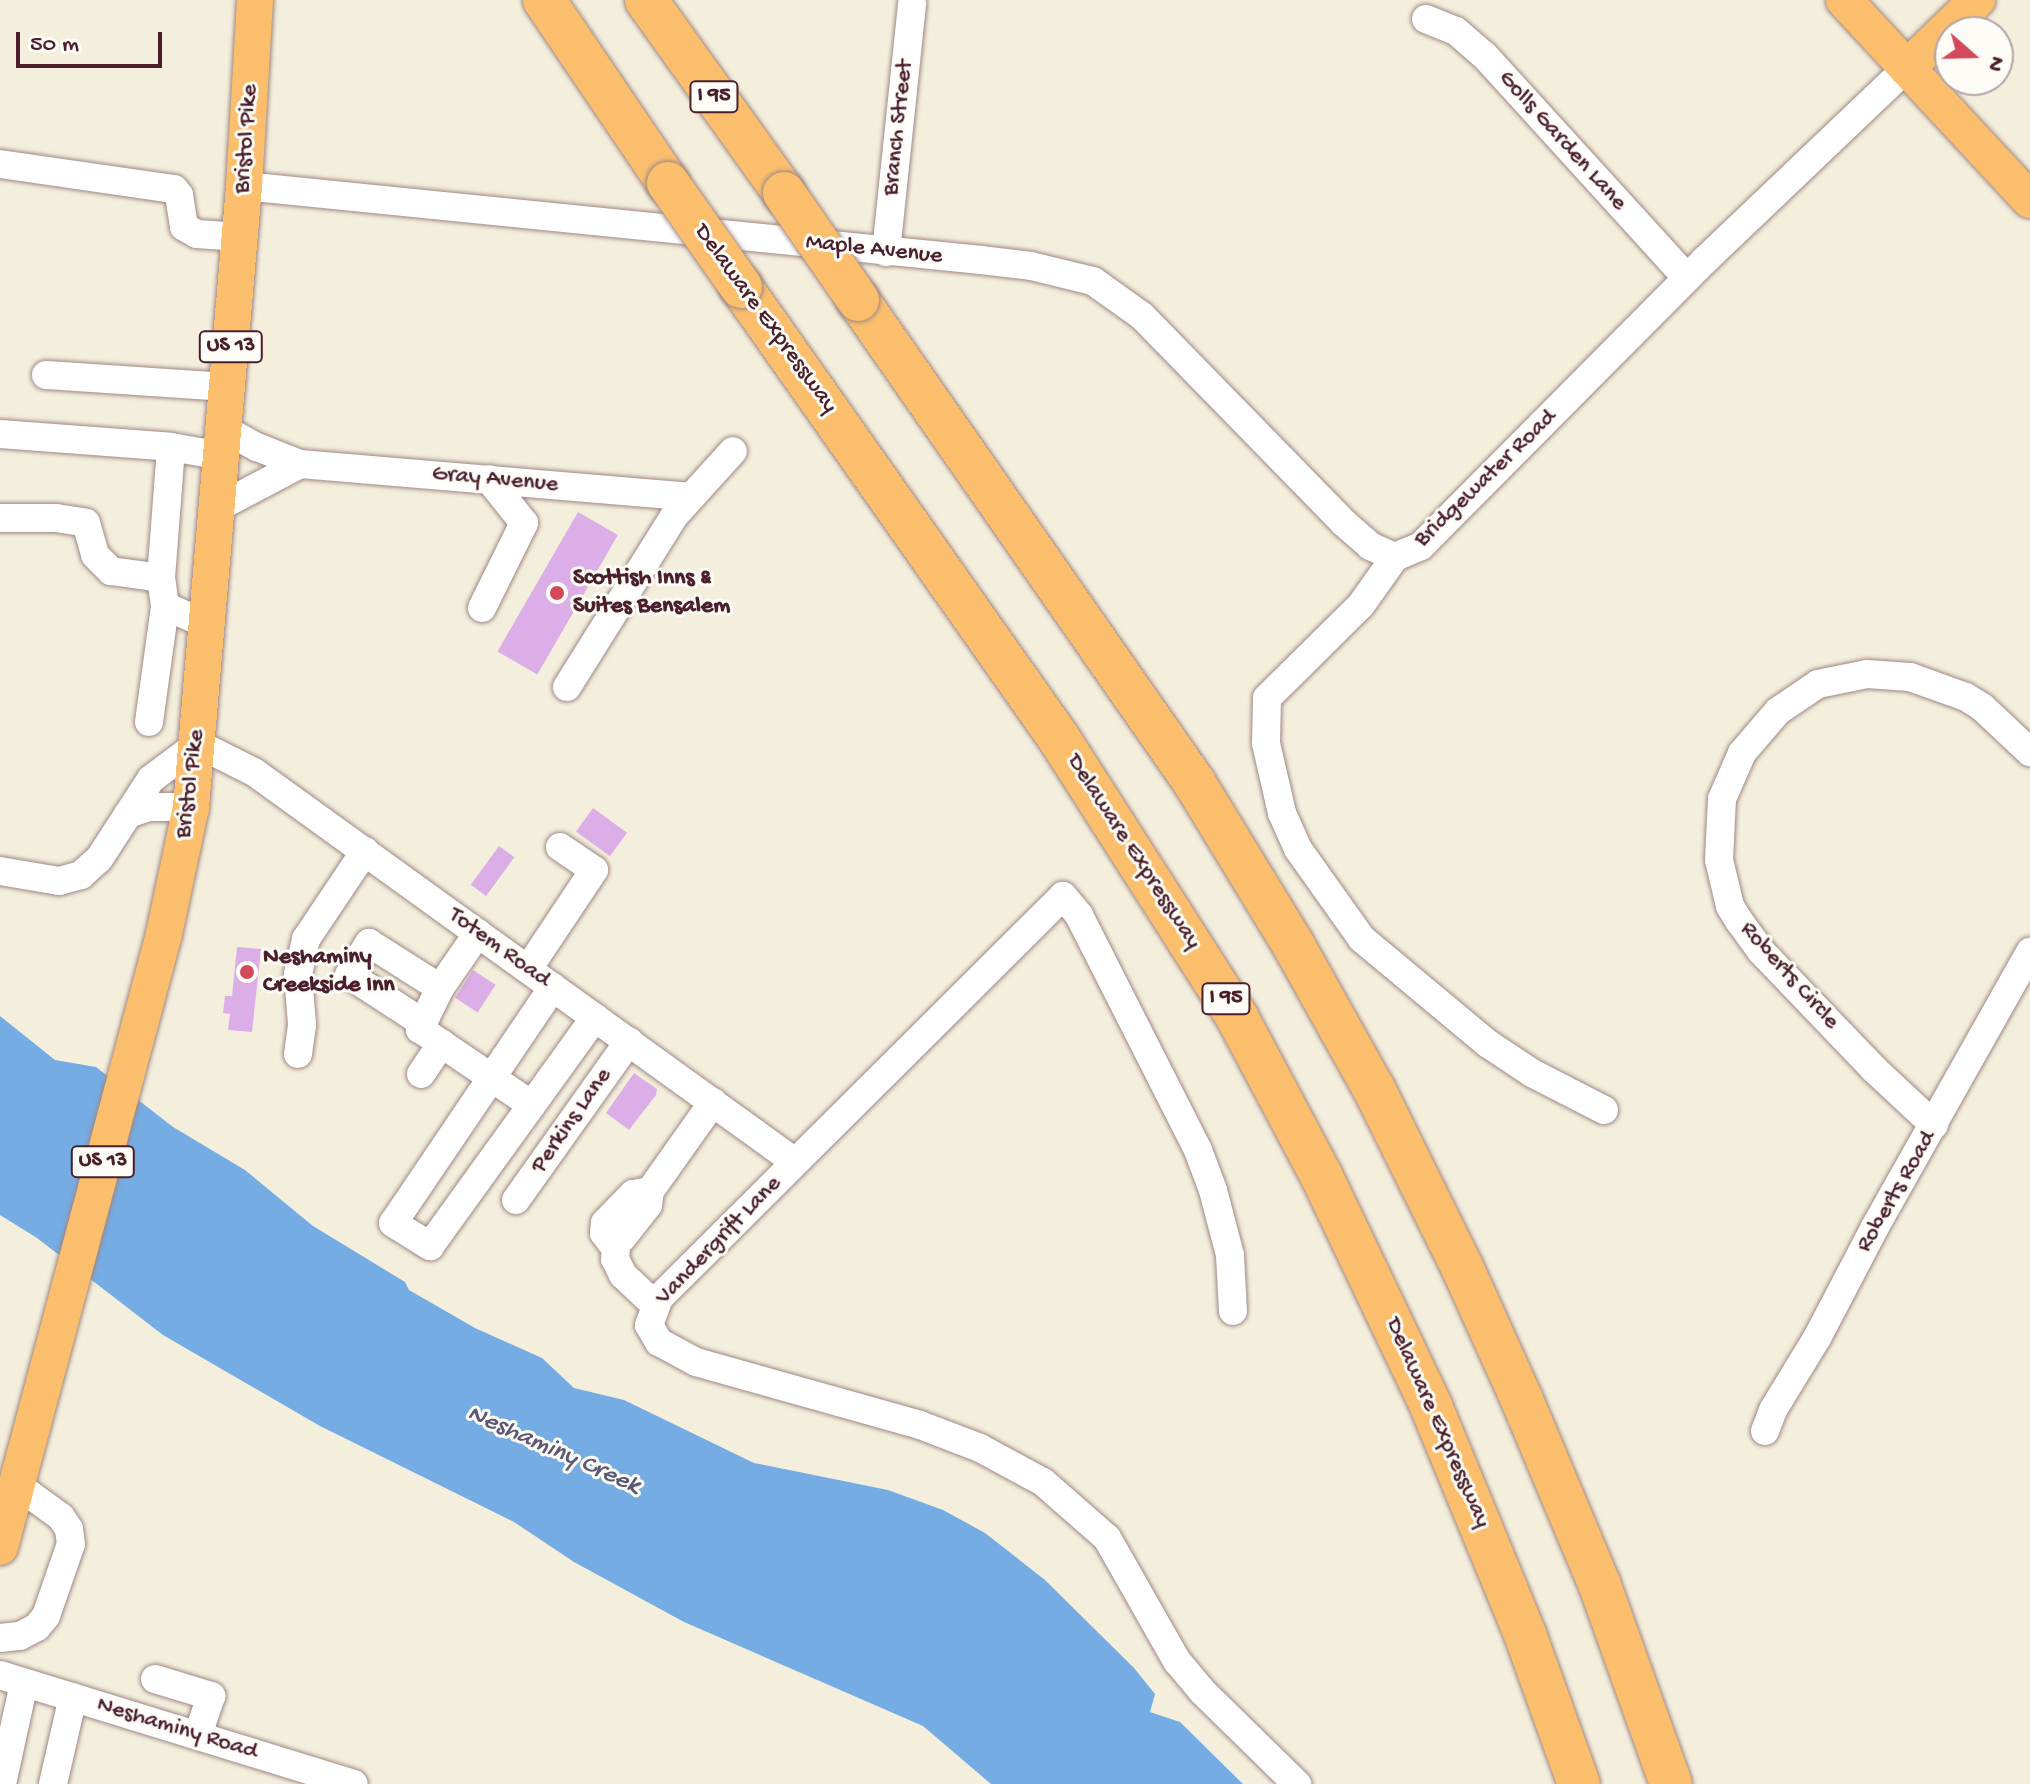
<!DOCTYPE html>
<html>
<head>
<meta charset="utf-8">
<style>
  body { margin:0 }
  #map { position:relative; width:2030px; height:1784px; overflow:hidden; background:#f4efdd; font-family:"Gochi Hand",sans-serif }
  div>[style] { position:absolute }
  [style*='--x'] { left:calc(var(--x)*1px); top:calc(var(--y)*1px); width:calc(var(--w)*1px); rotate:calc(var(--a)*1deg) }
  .water>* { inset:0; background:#75ace3 }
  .building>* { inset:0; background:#dbaee7; transform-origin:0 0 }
  .roads { filter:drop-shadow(0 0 2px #9f8784) drop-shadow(0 0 2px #9f8784) }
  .minor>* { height:28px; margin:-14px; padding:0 14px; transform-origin:14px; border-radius:14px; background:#fff }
  .major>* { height:36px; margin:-18px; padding:0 18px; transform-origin:18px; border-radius:18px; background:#fabe6d }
  .highway>* { height:42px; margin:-21px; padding:0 21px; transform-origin:21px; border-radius:21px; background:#fabe6d }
  .bridges { filter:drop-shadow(0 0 2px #9f8784) drop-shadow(0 0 2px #9f8784) }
  .highway-bridge>* { height:42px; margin:-21px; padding:0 21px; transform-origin:21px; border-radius:21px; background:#fabe6d }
  .dots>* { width:22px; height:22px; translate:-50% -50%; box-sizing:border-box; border:4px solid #fdfcf7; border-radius:50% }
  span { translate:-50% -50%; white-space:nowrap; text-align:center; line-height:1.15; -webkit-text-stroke:6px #fdfcf7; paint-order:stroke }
  .shield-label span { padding:2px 6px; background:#fdfcf7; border:2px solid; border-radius:6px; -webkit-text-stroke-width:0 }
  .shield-label { font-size:22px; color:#4a1f2b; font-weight:700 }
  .street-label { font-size:24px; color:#4a1f2b }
  .poi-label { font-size:24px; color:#4a1f2b; font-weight:700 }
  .left { translate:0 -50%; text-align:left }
  .water-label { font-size:26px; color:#5b5775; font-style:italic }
  .north { position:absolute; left:1934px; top:16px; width:80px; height:80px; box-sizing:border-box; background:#fdfcf7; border:2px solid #b5a4a5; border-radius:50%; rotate:110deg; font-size:22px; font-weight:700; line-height:32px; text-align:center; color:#4a1f2b }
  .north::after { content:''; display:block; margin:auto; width:28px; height:36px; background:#d1495b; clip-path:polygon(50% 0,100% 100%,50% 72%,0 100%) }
  .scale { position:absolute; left:16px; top:32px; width:146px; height:36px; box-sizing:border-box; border:4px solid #4a1f2b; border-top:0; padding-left:10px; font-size:24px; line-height:28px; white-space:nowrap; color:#4a1f2b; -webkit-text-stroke:6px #fdfcf7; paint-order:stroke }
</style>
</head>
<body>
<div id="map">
  <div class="water">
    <i style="clip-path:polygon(0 1016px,55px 1060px,96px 1067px,173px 1127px,245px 1170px,313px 1226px,405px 1282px,409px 1290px,475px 1328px,542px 1358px,574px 1388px,624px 1400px,754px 1463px,888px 1490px,943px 1510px,985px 1533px,1045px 1580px,1134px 1668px,1155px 1694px,1150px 1712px,1180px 1722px,1243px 1784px,991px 1784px,923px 1726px,684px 1622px,574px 1562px,514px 1522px,320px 1426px,163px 1335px,37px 1238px,0 1215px)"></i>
  </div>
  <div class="building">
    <i style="left:578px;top:512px;width:46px;height:161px;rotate:30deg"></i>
    <i style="left:593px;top:808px;width:42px;height:29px;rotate:36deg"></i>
    <i style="left:499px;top:846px;width:19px;height:48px;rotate:36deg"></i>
    <i style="clip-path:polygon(237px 947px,261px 949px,252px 1032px,228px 1030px,230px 1014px,223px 1013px,225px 996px,232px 996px)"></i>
    <i style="left:473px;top:970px;width:27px;height:33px;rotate:33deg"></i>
    <i style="clip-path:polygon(634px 1073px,657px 1089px,656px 1095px,629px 1130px,606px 1113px)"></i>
  </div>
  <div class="roads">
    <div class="minor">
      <i style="--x:1426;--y:19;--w:32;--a:22"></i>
      <i style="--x:1456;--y:31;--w:38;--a:41"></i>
      <i style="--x:1485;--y:56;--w:300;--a:47.7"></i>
      <i style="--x:0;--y:164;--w:176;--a:8.2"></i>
      <i style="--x:174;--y:189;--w:8;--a:50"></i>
      <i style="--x:179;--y:195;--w:32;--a:81"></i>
      <i style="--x:184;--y:227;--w:15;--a:28"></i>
      <i style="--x:197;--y:234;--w:43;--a:4"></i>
      <i style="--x:244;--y:186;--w:741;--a:5.73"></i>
      <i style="--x:981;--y:260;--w:50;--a:6.8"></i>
      <i style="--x:1031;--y:266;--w:64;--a:13.6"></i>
      <i style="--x:1093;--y:281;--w:60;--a:35.5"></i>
      <i style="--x:1142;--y:316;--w:289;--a:45.7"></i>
      <i style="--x:1344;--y:523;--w:35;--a:41"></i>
      <i style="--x:1370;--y:546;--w:27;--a:24"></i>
      <i style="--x:886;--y:252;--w:250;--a:-84"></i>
      <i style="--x:46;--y:375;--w:182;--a:3.8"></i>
      <i style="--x:224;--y:429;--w:38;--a:29"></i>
      <i style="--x:257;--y:447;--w:46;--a:21.6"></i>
      <i style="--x:300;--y:464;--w:390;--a:4.8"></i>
      <i style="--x:0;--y:434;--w:171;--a:4.3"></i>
      <i style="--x:217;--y:508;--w:94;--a:-27.9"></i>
      <i style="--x:0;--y:518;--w:56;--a:0"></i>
      <i style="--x:56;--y:518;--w:30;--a:9"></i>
      <i style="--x:86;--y:523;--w:33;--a:74"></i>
      <i style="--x:95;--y:555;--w:23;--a:45"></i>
      <i style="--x:111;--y:571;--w:50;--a:8"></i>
      <i style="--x:482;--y:608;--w:95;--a:-63.7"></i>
      <i style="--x:524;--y:523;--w:56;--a:-128.5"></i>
      <i style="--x:208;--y:625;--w:47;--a:-156.2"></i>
      <i style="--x:165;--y:606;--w:28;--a:-98"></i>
      <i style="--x:161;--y:578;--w:131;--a:-85.6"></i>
      <i style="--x:171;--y:447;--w:52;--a:10"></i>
      <i style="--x:567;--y:687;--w:203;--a:-57.9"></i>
      <i style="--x:675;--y:515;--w:86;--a:-47.8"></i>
      <i style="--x:149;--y:722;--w:117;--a:-82.1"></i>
      <i style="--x:128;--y:814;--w:21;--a:-19"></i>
      <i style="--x:148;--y:807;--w:43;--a:0"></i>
      <i style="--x:0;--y:871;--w:60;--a:9.6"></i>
      <i style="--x:59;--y:881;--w:23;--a:-15"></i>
      <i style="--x:81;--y:875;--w:24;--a:-42"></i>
      <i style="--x:99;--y:859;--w:95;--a:-57"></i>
      <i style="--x:151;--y:779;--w:59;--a:-36.7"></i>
      <i style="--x:198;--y:744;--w:63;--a:26.6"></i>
      <i style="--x:254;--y:772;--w:667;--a:35.79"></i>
      <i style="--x:478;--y:933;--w:67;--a:124.6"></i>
      <i style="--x:440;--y:988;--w:46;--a:116"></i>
      <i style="--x:420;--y:1029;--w:135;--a:34.2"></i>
      <i style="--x:528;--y:969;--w:119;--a:-56.3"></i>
      <i style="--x:594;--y:870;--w:41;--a:-145.9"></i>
      <i style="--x:553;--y:987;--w:285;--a:124.1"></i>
      <i style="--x:393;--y:1223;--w:44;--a:31.9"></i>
      <i style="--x:430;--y:1246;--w:282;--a:-54.2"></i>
      <i style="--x:423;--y:1023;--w:88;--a:-147"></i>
      <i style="--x:349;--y:975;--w:38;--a:-58"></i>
      <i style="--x:369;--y:943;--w:84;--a:32.4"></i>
      <i style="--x:298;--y:1054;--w:30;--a:-82"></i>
      <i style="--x:302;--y:1024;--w:50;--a:-94.6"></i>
      <i style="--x:298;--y:974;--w:36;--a:-77"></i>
      <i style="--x:306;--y:939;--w:106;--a:-56.2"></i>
      <i style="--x:421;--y:1074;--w:37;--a:-56"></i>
      <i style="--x:1604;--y:1110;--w:81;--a:-152.8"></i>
      <i style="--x:1532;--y:1073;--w:54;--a:-146.3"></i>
      <i style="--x:1487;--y:1043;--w:163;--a:-140.2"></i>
      <i style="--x:1362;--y:939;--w:110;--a:-125.4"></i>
      <i style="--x:1298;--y:849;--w:39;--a:-114"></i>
      <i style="--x:1282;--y:813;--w:72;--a:-102.9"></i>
      <i style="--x:1266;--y:743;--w:45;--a:-88.7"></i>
      <i style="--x:1267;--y:698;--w:132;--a:-44.7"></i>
      <i style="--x:1361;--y:605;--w:59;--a:-54.7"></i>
      <i style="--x:1395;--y:557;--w:28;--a:-23"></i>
      <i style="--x:1421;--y:546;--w:402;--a:-45.2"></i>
      <i style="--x:1704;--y:261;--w:280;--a:-43.6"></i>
      <i style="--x:1934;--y:1125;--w:81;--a:-137"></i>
      <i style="--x:1875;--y:1070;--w:165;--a:-133.8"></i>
      <i style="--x:1761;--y:951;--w:37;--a:-126"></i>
      <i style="--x:1739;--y:921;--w:17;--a:-121"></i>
      <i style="--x:1730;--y:906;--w:47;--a:-103.4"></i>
      <i style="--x:1719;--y:860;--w:61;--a:-87.2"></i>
      <i style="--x:1722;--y:799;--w:50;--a:-66.5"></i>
      <i style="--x:1742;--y:753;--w:55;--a:-49.4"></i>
      <i style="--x:1778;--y:711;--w:48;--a:-34"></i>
      <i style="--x:1818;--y:684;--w:50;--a:-11.5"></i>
      <i style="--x:1867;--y:674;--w:43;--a:4"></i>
      <i style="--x:1910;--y:677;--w:59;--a:19.7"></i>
      <i style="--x:1966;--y:697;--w:19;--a:32"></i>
      <i style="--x:1982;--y:707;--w:66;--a:43.2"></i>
      <i style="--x:650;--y:1191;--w:17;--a:170"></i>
      <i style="--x:633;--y:1194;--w:40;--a:134"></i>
      <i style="--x:605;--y:1223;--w:10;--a:96"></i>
      <i style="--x:604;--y:1233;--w:10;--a:53"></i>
      <i style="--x:610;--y:1241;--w:12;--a:-14"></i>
      <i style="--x:622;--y:1238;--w:42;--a:-51.8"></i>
      <i style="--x:648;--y:1205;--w:14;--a:-82"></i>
      <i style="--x:650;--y:1191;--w:109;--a:-54.7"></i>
      <i style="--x:516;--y:1200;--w:195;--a:-54.6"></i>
      <i style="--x:617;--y:1239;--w:20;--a:96"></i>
      <i style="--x:615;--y:1259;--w:18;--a:63"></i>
      <i style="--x:623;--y:1275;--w:44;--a:43.2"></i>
      <i style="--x:1233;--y:1311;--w:56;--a:-93.1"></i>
      <i style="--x:1230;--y:1255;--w:67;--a:-104.7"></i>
      <i style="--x:1213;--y:1190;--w:43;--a:-110.6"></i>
      <i style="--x:1198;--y:1150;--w:263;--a:-116.9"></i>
      <i style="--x:1079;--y:915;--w:25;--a:-130"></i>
      <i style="--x:1063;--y:896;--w:570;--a:135.14"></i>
      <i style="--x:659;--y:1298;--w:29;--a:110"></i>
      <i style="--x:649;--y:1325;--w:20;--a:60"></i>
      <i style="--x:659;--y:1342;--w:42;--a:28.4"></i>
      <i style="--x:696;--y:1362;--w:233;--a:15.7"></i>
      <i style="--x:920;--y:1425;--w:64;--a:21"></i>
      <i style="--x:980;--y:1448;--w:72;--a:28.4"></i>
      <i style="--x:1043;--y:1482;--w:85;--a:41.2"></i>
      <i style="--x:1107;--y:1538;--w:142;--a:60.4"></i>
      <i style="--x:1177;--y:1661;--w:40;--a:50"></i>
      <i style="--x:1203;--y:1692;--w:132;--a:44.4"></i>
      <i style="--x:1765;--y:1431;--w:22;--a:-69"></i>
      <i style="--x:1773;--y:1410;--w:84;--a:-58.6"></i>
      <i style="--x:1817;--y:1338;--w:125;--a:-62.4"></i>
      <i style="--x:1875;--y:1227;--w:316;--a:-60.6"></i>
      <i style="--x:0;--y:1638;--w:20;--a:-6"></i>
      <i style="--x:20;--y:1636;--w:19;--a:-28"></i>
      <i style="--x:37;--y:1627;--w:14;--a:-51"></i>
      <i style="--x:46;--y:1616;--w:76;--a:-70.9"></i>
      <i style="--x:71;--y:1544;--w:15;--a:-98"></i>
      <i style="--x:69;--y:1529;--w:14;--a:-124"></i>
      <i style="--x:61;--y:1517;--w:54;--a:-144"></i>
      <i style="--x:0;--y:1675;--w:370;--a:17.1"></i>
      <i style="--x:155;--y:1679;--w:59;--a:16.9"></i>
      <i style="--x:211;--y:1696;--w:41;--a:108.4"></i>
      <i style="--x:2;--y:1784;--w:103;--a:-77.7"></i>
      <i style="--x:53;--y:1784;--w:89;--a:-77.1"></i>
    </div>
    <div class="major">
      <i style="--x:1844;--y:0;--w:273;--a:47.1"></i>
      <i style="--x:1907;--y:68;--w:98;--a:-44.2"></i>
      <i style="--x:0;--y:1547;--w:635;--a:-75.02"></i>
      <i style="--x:164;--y:934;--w:130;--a:-78"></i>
      <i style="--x:191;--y:807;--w:623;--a:-85.12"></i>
      <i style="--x:244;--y:186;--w:186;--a:-86.6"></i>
    </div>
    <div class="highway">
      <i style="--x:544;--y:0;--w:221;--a:55.9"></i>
      <i style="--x:646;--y:0;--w:237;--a:54.4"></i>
      <i style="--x:741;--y:287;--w:550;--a:54.84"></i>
      <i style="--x:1058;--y:737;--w:335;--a:57.4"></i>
      <i style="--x:1238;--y:1019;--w:177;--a:62"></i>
      <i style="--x:1321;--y:1175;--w:256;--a:64.5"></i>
      <i style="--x:1431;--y:1406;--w:250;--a:67.6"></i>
      <i style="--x:1526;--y:1637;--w:156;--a:70.2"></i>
      <i style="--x:858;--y:300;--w:588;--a:55.12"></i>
      <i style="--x:1194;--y:782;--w:192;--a:58.6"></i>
      <i style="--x:1294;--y:946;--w:166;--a:60.8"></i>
      <i style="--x:1375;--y:1091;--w:196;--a:63.7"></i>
      <i style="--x:1462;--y:1267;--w:146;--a:65.7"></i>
      <i style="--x:1522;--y:1400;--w:199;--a:67.2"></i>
      <i style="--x:1599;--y:1583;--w:214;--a:70.3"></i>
    </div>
  </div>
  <div class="bridges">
    <div class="highway-bridge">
      <i style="--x:668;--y:183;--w:127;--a:54.9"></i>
      <i style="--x:784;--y:193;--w:130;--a:55.3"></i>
    </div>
  </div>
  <div class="dots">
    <i style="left:557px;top:593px;background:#d1495b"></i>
    <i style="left:247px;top:972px;background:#d1495b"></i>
  </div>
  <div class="shield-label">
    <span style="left:714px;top:97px">I 95</span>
    <span style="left:231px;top:347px">US 13</span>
    <span style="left:1226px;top:999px">I 95</span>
    <span style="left:103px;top:1162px">US 13</span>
  </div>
  <div class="street-label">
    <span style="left:899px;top:128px;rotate:-84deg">Branch Street</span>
    <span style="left:247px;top:139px;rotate:-86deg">Bristol Pike</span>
    <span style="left:1562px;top:141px;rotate:48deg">Golls Garden Lane</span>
    <span style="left:874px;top:250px;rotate:6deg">Maple Avenue</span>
    <span style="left:765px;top:319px;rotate:54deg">Delaware Expressway</span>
    <span style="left:1486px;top:479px;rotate:-44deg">Bridgewater Road</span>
    <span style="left:495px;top:480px;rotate:5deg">Gray Avenue</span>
    <span style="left:191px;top:784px;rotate:-83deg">Bristol Pike</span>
    <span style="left:1133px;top:852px;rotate:57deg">Delaware Expressway</span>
    <span style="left:499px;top:948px;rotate:36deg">Totem Road</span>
    <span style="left:1789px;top:976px;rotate:48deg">Roberts Circle</span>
    <span style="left:572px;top:1121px;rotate:-55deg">Perkins Lane</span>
    <span style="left:1897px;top:1192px;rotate:-60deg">Roberts Road</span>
    <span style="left:719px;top:1241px;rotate:-46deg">Vandergrift Lane</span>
    <span style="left:1437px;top:1423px;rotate:66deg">Delaware Expressway</span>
    <span style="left:177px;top:1729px;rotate:17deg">Neshaminy Road</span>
  </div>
  <div class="poi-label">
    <span class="left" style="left:573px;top:593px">Scottish Inns &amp;<br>Suites Bensalem</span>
    <span class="left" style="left:263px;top:972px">Neshaminy<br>Creekside Inn</span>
  </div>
  <div class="water-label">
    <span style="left:553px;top:1451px;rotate:24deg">Neshaminy Creek</span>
  </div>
  <div class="north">N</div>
  <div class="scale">50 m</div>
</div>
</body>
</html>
